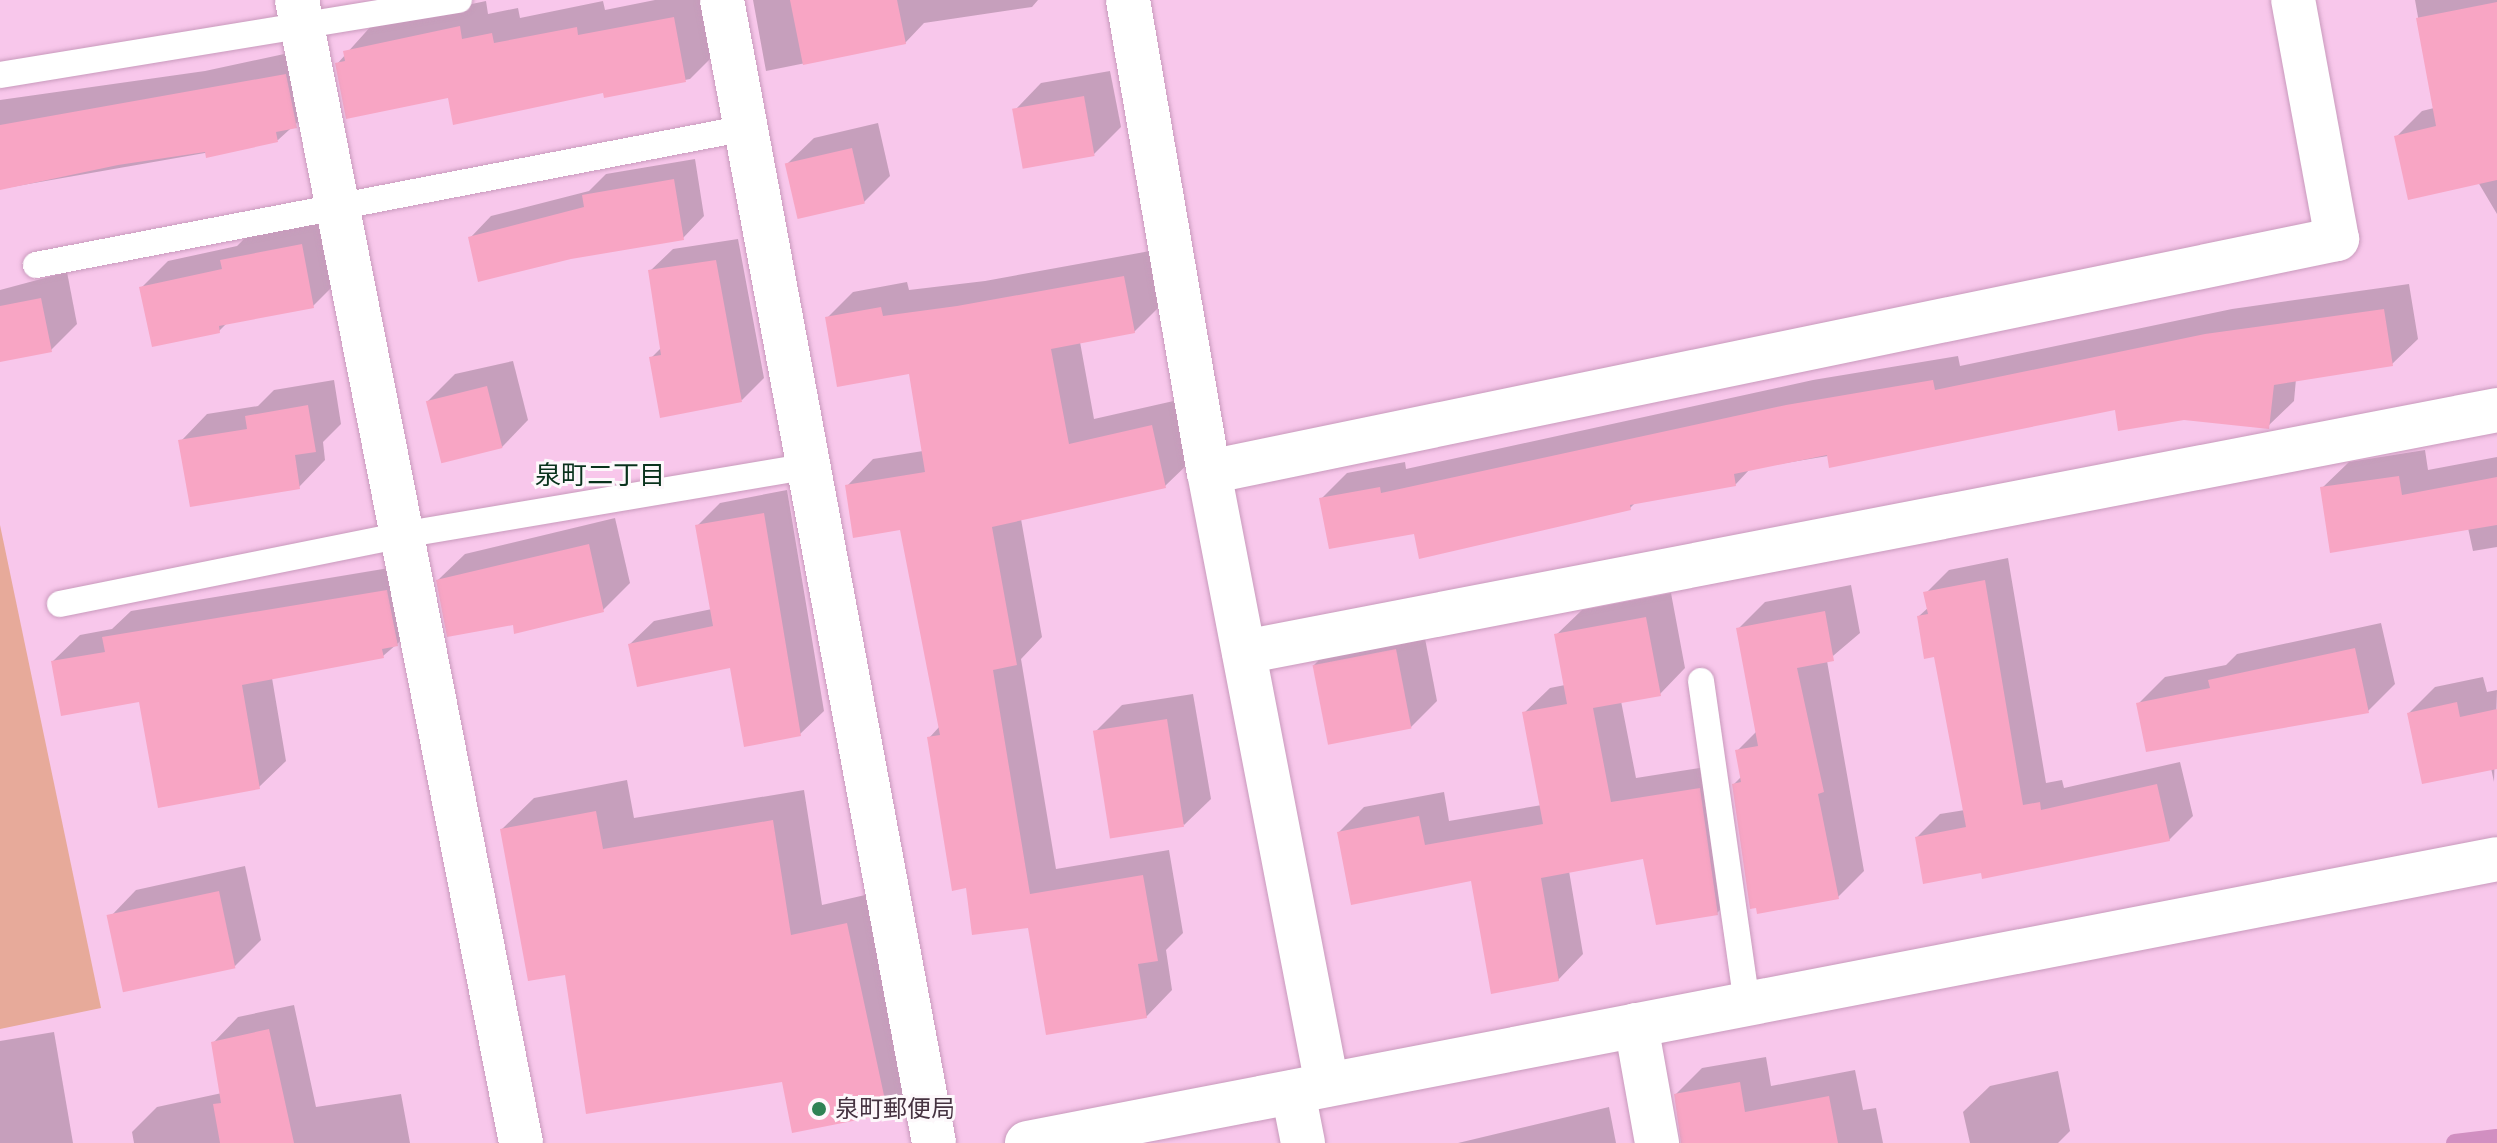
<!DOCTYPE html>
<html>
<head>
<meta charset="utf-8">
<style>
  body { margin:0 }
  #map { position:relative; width:2497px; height:1143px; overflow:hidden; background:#f8c7eb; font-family:"Archivo Narrow","Noto Sans JP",sans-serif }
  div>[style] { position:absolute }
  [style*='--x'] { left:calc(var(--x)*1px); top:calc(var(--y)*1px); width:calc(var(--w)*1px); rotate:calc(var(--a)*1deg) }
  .green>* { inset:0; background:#e7aa9a }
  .shadow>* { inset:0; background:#0003 }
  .stream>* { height:18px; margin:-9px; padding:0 9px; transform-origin:9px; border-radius:9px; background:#d18fc1 }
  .building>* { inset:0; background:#f8a5c4; transform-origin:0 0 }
  .roads { filter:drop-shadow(0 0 2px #c89abc) drop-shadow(0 0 2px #c89abc) }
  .service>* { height:26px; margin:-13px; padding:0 13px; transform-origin:13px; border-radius:13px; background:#fff }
  .minor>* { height:44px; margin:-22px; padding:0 22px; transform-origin:22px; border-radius:22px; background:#fff }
  .tertiary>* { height:44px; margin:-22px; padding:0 22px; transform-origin:22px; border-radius:22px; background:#fff }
  .dots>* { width:22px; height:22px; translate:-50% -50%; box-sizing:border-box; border:4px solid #fdf8fb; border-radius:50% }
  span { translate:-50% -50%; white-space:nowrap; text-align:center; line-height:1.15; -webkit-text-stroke:6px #fdf8fb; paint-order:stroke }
  .poi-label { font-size:24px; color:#463341 }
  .left { translate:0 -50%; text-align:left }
  .neighbourhood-label { font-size:26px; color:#09321c }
</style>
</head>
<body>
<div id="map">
  <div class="green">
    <i style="clip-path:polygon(0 525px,101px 1008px,0 1029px)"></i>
  </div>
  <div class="shadow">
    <i style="clip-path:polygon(655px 0,708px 0,716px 53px,690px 79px,605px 96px,604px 90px,449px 96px,337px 64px,372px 25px,486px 1px,488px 14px,518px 8px,520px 18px,603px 1px,605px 10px)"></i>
    <i style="clip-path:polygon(753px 0,1038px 0,1032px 7px,924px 23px,905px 43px,766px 71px)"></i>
    <i style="clip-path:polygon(2415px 0,2497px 0,2497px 214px,2478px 182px,2397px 136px,2422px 111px,2434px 108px)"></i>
    <i style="clip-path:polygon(312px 48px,322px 100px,278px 140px,0 189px,0 100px,205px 71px)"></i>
    <i style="clip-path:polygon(1110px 71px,1121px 127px,1094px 154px,1015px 110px,1041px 83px)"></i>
    <i style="clip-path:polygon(878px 123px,890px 176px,864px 202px,787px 164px,814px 138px)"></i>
    <i style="clip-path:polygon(695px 159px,704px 216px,683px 238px,470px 238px,491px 216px,589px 191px,606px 174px)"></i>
    <i style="clip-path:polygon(328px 218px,340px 279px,313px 306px,228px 322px,219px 331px,141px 288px,168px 261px,237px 246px,249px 234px)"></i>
    <i style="clip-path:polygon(738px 239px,764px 378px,742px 400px,651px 358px,662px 347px,650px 271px,673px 249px)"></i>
    <i style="clip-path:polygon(1150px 251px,1161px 305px,1134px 332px,1080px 342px,1094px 419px,1178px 400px,1192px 460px,1165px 486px,1021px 519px,1042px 637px,1021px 659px,1056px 869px,1169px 850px,1183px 933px,1166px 950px,1172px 990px,1146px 1017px,1030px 926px,967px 886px,929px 738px,940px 726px,901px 528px,847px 486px,873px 459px,923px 451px,910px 371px,827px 318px,853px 292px,907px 282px,909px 290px,985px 281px)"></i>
    <i style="clip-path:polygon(67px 272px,77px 324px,51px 350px,0 360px,0 290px)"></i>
    <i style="clip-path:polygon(2409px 284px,2418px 339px,2392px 364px,2296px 379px,2294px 401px,2268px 426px,2116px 408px,1750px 469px,1735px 485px,1636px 502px,1630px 508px,1415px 531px,1321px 499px,1347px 473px,1405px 462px,1406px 469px,1813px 380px,1958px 356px,1960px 366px,2232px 309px)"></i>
    <i style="clip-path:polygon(513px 361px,528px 420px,502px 447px,428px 401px,455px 374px)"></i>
    <i style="clip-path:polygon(334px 380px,341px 424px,323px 442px,325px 460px,299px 487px,181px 441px,207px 414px,258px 406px,274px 390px)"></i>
    <i style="clip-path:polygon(2425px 450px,2428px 470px,2497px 457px,2497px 547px,2473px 551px,2468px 528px,2322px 488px,2349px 462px)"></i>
    <i style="clip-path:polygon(787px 490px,824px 711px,800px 734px,732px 665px,630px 644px,654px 621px,712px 609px,697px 526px,720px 503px)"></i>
    <i style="clip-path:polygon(615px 518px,630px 583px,603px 610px,514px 623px,438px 580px,465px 554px)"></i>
    <i style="clip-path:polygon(2008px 558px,2046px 783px,2062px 780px,2064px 788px,2180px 762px,2193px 816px,2169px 840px,1983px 871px,1917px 837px,1940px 814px,1965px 810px,1936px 654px,1919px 616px,1929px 607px,1926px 593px,1949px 570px)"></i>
    <i style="clip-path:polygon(413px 564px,424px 618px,397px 644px,383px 656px,272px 678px,286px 761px,259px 787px,140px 700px,53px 661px,80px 635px,112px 629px,131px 611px)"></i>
    <i style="clip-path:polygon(1851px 585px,1860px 633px,1827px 661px,1864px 871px,1838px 897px,1734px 784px,1742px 776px,1737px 751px,1757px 731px,1738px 629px,1765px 602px)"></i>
    <i style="clip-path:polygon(1671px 593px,1685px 668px,1660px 694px,1621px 701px,1636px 778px,1725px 764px,1742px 888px,1717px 913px,1644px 856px,1569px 871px,1583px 954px,1558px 980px,1472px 879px,1339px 832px,1364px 807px,1444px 792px,1449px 821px,1542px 805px,1524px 713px,1550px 688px,1565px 685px,1556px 635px,1582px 610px)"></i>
    <i style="clip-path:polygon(1422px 623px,1437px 701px,1410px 728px,1314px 665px,1341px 638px)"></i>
    <i style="clip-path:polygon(2381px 623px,2395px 684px,2368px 711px,2138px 704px,2165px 677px,2226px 665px,2237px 654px)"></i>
    <i style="clip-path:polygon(2483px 677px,2487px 692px,2497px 690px,2494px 782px,2491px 768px,2409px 713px,2435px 687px)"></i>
    <i style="clip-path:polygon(1193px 694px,1211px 799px,1184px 825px,1095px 732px,1122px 705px)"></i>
    <i style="clip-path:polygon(627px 780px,634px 818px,804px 790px,822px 905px,878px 892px,919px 1080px,887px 1112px,784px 1080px,566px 972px,502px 829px,534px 798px)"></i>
    <i style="clip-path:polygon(245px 866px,261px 940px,234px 967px,110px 917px,136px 890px)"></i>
    <i style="clip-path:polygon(294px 1005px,316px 1107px,401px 1094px,410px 1143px,134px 1143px,132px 1132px,157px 1107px,222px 1093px,213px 1043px,238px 1017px)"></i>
    <i style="clip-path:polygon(54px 1032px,73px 1143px,0 1143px,0 1041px)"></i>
    <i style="clip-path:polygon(1766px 1057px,1771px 1086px,1855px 1070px,1863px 1110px,1876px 1108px,1883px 1143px,1683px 1143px,1676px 1094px,1702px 1068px)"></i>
    <i style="clip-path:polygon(2058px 1071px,2070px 1131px,2058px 1143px,1970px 1143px,1963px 1112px,1990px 1086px)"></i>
    <i style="clip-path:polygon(1609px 1107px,1616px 1143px,1458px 1143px)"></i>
  </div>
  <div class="stream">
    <i style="--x:2455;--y:1143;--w:42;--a:-6.8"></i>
  </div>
  <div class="building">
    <i style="clip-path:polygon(790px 0,897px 0,906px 44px,803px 65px)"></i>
    <i style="clip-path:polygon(2497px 2px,2497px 180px,2408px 200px,2394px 136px,2436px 126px,2416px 18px)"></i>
    <i style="clip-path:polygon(674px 17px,686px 82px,604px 98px,603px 93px,453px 125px,448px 98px,346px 119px,335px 63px,345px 61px,343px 51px,460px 26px,462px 39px,492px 33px,494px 43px,577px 27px,578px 35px)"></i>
    <i style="clip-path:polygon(286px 74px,297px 128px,276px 132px,278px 142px,206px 158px,205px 152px,118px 165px,0 190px,0 125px)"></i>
    <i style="left:1084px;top:96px;width:61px;height:73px;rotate:80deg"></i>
    <i style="left:852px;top:148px;width:57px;height:69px;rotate:77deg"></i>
    <i style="clip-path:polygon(674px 179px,684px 240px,571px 259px,478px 282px,468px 237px,584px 207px,582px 195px)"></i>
    <i style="clip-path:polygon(302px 244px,314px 308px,219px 326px,220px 333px,152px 347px,139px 287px,222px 269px,220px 260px)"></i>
    <i style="clip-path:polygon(716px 260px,742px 402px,660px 418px,649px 357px,661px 355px,648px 270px)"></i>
    <i style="clip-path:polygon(1124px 276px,1135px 333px,1051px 349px,1069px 444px,1152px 425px,1166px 488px,992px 527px,1017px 665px,993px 670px,1030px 894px,1143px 875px,1158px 961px,1138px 964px,1147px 1018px,1046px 1035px,1028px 928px,972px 935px,966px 888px,952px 891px,927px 737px,940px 735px,900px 530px,853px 538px,845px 485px,925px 472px,909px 374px,837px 387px,825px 317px,881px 307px,883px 316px,957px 306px)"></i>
    <i style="clip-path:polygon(41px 298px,52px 352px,0 362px,0 306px)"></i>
    <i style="clip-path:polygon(2384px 309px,2393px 366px,2274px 385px,2269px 429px,2184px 420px,2118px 431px,2115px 410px,1829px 468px,1827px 455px,1734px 474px,1736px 486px,1630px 505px,1631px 510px,1419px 559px,1414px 534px,1329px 549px,1319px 498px,1380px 487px,1381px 493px,1786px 405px,1933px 380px,1935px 390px,2205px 334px)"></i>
    <i style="left:487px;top:386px;width:64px;height:63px;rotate:76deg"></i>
    <i style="clip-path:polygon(308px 405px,316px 452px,295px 455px,300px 489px,190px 507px,178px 440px,247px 429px,245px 416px)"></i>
    <i style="clip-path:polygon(2399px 476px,2402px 495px,2497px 477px,2497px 525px,2330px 553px,2320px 487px)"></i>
    <i style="clip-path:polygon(764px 513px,801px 736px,744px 747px,730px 668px,637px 687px,628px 644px,713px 626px,695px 525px)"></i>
    <i style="clip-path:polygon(589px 544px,604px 612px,514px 634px,513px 625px,447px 637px,436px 580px)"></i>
    <i style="clip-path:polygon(1985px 580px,2023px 805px,2040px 802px,2041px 810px,2157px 784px,2170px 841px,1982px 879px,1981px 873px,1923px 884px,1915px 837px,1966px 827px,1934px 657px,1924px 659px,1917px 616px,1928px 614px,1923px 592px)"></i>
    <i style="clip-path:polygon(387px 590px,398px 646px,382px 649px,384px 658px,242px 685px,260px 789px,158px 808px,139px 702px,61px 716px,51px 661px,105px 652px,102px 637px)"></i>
    <i style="clip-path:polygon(1825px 611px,1834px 661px,1797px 668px,1824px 792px,1818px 794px,1839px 899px,1757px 914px,1756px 908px,1750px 909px,1732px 784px,1741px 782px,1735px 750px,1758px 746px,1736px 628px)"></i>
    <i style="clip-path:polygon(1646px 617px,1661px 696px,1593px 708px,1611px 802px,1700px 788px,1718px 915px,1656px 925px,1643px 859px,1541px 878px,1559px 981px,1491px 994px,1471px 881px,1351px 905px,1337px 832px,1419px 816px,1425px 845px,1543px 824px,1522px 712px,1567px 704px,1554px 634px)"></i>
    <i style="clip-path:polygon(2355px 648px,2369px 713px,2146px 752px,2136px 703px,2210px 688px,2208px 680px)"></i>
    <i style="left:1396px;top:649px;width:81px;height:85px;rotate:79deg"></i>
    <i style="clip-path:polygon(2457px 702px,2460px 717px,2497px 709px,2497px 769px,2422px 784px,2407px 713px)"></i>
    <i style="left:1167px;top:719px;width:109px;height:75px;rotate:81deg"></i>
    <i style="clip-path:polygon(596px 811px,603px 849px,773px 820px,791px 935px,847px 923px,888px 1114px,792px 1133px,782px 1082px,586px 1114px,565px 975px,528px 981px,500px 829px)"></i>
    <i style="left:219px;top:891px;width:79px;height:115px;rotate:78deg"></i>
    <i style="clip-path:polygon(269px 1029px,294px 1143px,220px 1143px,213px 1104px,221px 1103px,211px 1042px)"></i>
    <i style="clip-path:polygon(1740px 1082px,1745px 1112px,1829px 1096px,1838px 1143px,1681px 1143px,1674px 1094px)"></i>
  </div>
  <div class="roads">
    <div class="service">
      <i style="--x:0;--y:75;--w:465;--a:-9.3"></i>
      <i style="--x:36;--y:265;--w:723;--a:-10.92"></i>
      <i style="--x:60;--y:604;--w:349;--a:-11.4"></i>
      <i style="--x:402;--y:535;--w:412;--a:-9.6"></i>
      <i style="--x:1701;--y:681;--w:325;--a:81.9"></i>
    </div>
    <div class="minor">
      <i style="--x:297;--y:0;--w:1165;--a:78.91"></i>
      <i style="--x:722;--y:0;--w:1162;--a:79.49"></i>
      <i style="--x:1128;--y:0;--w:479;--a:80.3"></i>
      <i style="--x:1209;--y:472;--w:624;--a:79.1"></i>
      <i style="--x:1209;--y:472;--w:1152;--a:-11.67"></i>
      <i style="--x:2337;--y:239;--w:243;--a:-100.4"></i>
      <i style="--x:1244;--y:652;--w:1276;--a:-10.93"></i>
      <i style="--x:1636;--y:1025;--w:120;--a:79.9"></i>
      <i style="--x:1293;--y:1092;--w:52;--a:78.9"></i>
    </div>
    <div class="tertiary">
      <i style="--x:1027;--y:1143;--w:1497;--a:-10.93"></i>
    </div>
  </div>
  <div class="dots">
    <i style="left:819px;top:1109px;background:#2f8254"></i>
  </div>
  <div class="poi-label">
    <span class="left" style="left:835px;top:1109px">泉町郵便局</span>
  </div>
  <div class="neighbourhood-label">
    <span style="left:600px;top:475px">泉町二丁目</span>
  </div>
</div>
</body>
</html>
